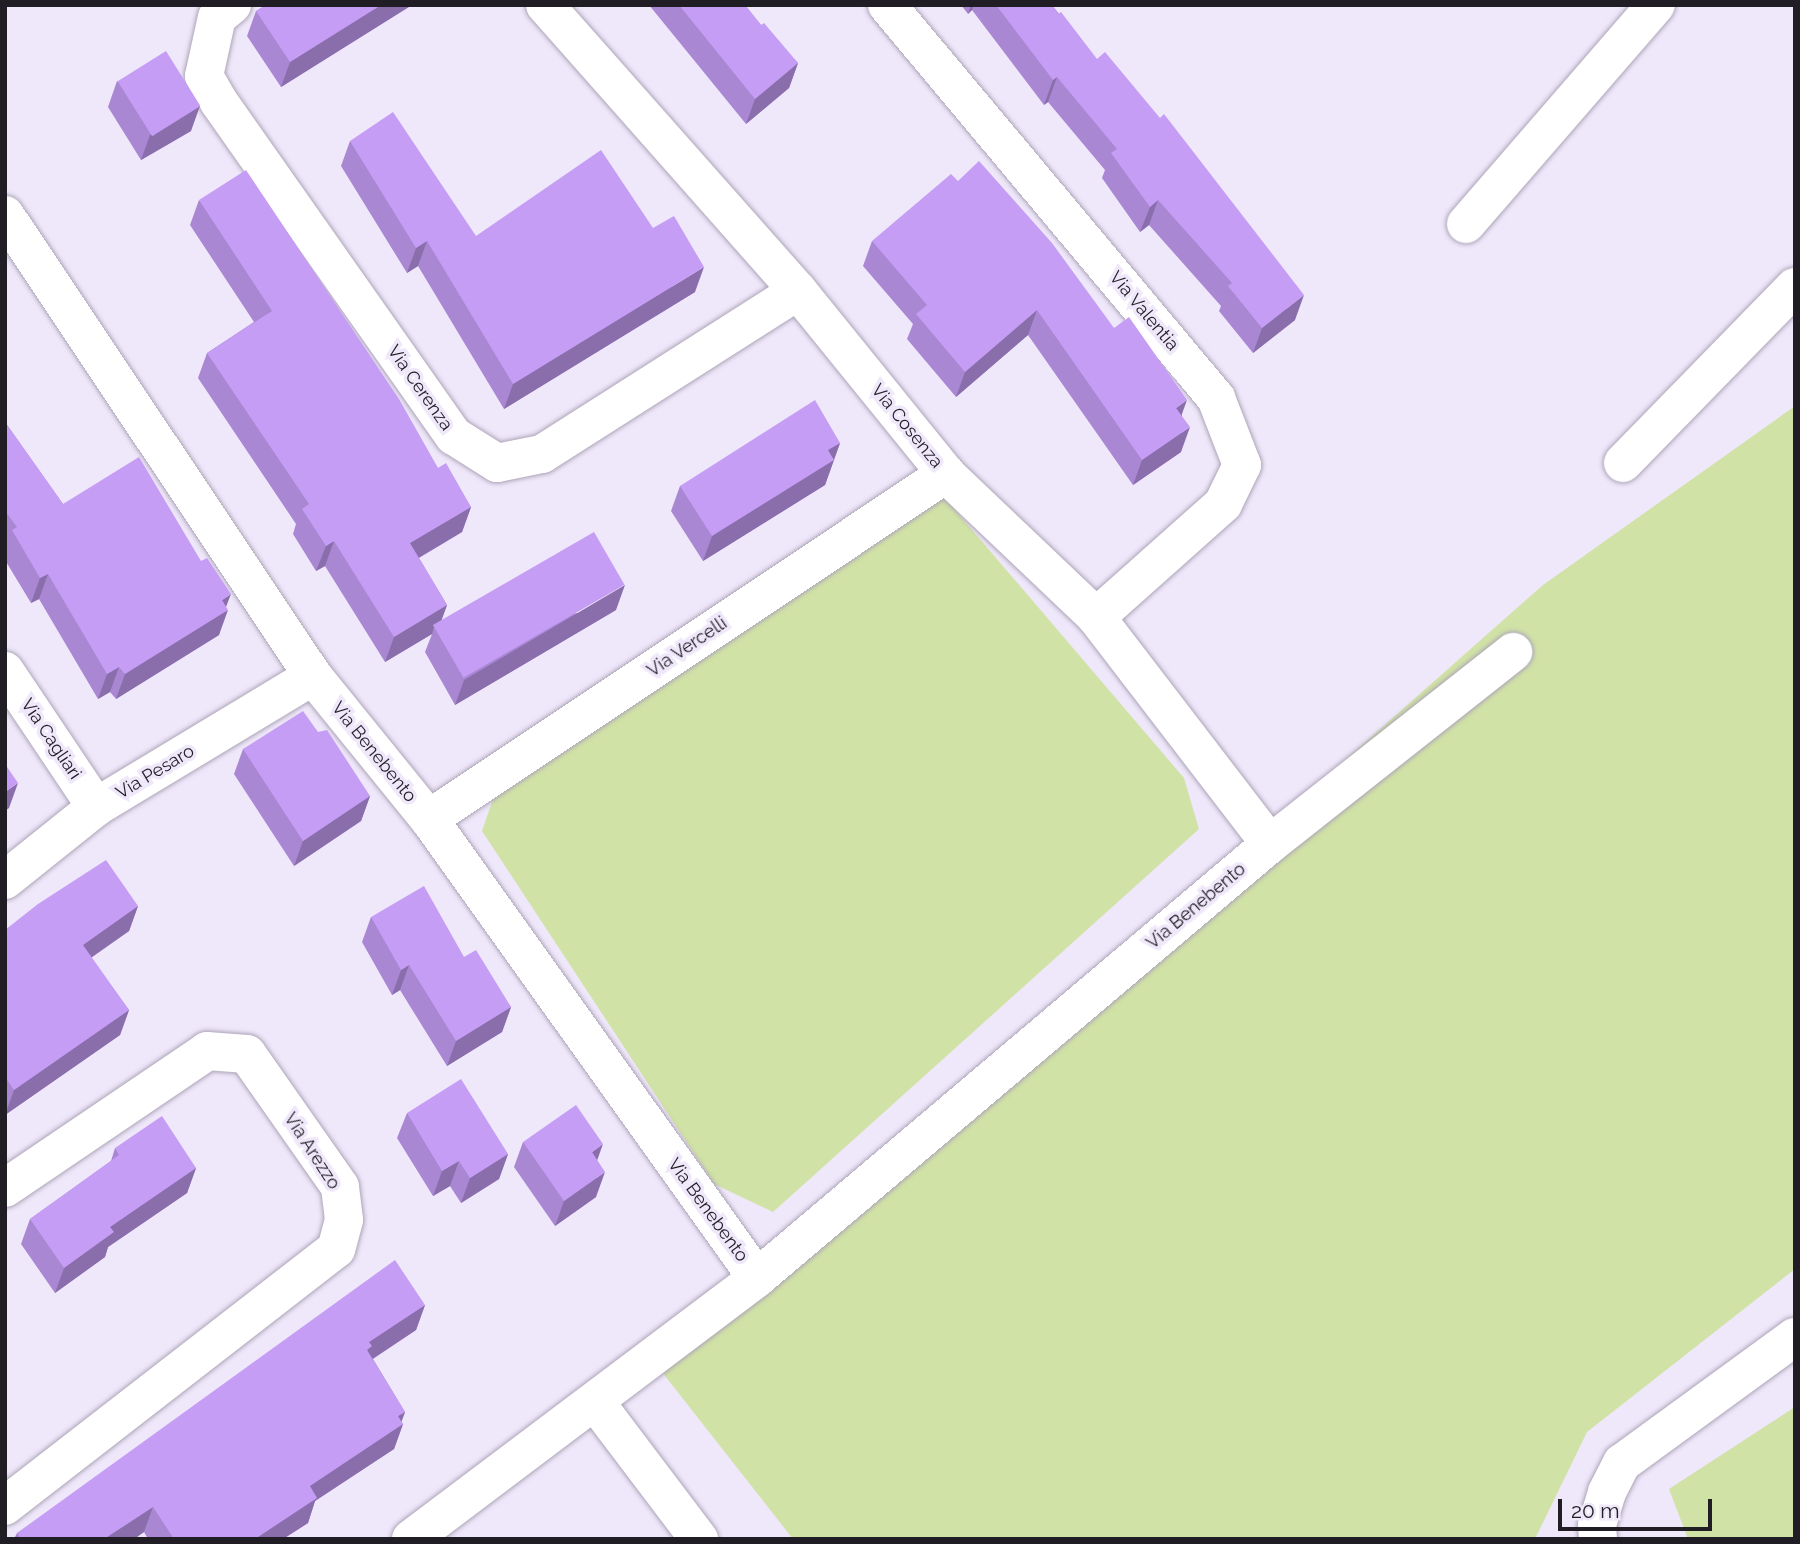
<!DOCTYPE html>
<html>
<head>
<meta charset="utf-8">
<style>
  body { margin:0 }
  #map { position:relative; width:1800px; height:1544px; overflow:hidden; background:#efe7fa; font-family:Raleway,sans-serif }
  div>[style] { position:absolute }
  [style*='--x'] { left:calc(var(--x)*1px); top:calc(var(--y)*1px); width:calc(var(--w)*1px); rotate:calc(var(--a)*1deg) }
  .green>* { inset:0; background:#d1e2a6 }
  .roads { filter:drop-shadow(0 0 2px #ada5b8) drop-shadow(0 0 2px #ada5b8) }
  .minor>* { height:38px; margin:-19px; padding:0 19px; transform-origin:19px; border-radius:19px; background:#fff }
  .wall>* { inset:0; background:#a987d3 }
  .shaded-wall>* { inset:0; background:#8a6eac }
  .building>* { inset:0; background:#c59df5; transform-origin:0 0 }
  span { translate:-50% -50%; white-space:nowrap; text-align:center; line-height:1.15; -webkit-text-stroke:7px #efe7fa; paint-order:stroke }
  .street-label { font-size:18px; color:#201d24 }
  .frame { position:absolute; inset:0; border:7px solid #201d24; pointer-events:none }
  .scale { position:absolute; left:1558px; top:1499px; width:154px; height:32px; box-sizing:border-box; border:4px solid #201d24; border-top:0; padding-left:9px; font-size:21px; line-height:24px; white-space:nowrap; color:#201d24; -webkit-text-stroke:5px #efe7fa; paint-order:stroke }
</style>
</head>
<body>
<div id="map">
  <div class="green">
    <i style="clip-path:polygon(1795px 406px,1795px 1269px,1587px 1432px,1535px 1539px,793px 1539px,658px 1367px,1543px 585px)"></i>
    <i style="clip-path:polygon(944px 497px,1184px 778px,1199px 829px,773px 1212px,714px 1184px,482px 831px,493px 799px)"></i>
    <i style="clip-path:polygon(1795px 1407px,1795px 1539px,1688px 1539px,1669px 1489px)"></i>
  </div>
  <div class="roads">
    <div class="minor">
      <i style="--x:232;--y:5;--w:19;--a:141"></i>
      <i style="--x:217;--y:17;--w:60;--a:102.4"></i>
      <i style="--x:204;--y:76;--w:30;--a:60"></i>
      <i style="--x:219;--y:102;--w:408;--a:54.9"></i>
      <i style="--x:454;--y:436;--w:51;--a:32.1"></i>
      <i style="--x:497;--y:463;--w:46;--a:-11.3"></i>
      <i style="--x:542;--y:454;--w:303;--a:-32.5"></i>
      <i style="--x:545;--y:5;--w:382;--a:48.5"></i>
      <i style="--x:798;--y:291;--w:235;--a:51"></i>
      <i style="--x:946;--y:474;--w:207;--a:43.6"></i>
      <i style="--x:1096;--y:617;--w:286;--a:52.5"></i>
      <i style="--x:887;--y:5;--w:513;--a:50.07"></i>
      <i style="--x:1216;--y:398;--w:72;--a:68.8"></i>
      <i style="--x:1242;--y:465;--w:43;--a:116"></i>
      <i style="--x:1223;--y:504;--w:170;--a:138.3"></i>
      <i style="--x:5;--y:215;--w:554;--a:56.25"></i>
      <i style="--x:313;--y:676;--w:184;--a:51"></i>
      <i style="--x:429;--y:819;--w:564;--a:54.45"></i>
      <i style="--x:1466;--y:224;--w:290;--a:-49.1"></i>
      <i style="--x:1623;--y:463;--w:246;--a:-45.7"></i>
      <i style="--x:5;--y:671;--w:164;--a:56.2"></i>
      <i style="--x:429;--y:819;--w:622;--a:-33.72"></i>
      <i style="--x:5;--y:880;--w:117;--a:-38.7"></i>
      <i style="--x:96;--y:807;--w:253;--a:-31.1"></i>
      <i style="--x:5;--y:1188;--w:244;--a:-34.1"></i>
      <i style="--x:207;--y:1051;--w:40;--a:4.3"></i>
      <i style="--x:247;--y:1054;--w:162;--a:55"></i>
      <i style="--x:340;--y:1187;--w:33;--a:83"></i>
      <i style="--x:344;--y:1220;--w:30;--a:105"></i>
      <i style="--x:336;--y:1249;--w:419;--a:142.2"></i>
      <i style="--x:596;--y:1403;--w:171;--a:52.9"></i>
      <i style="--x:411;--y:1539;--w:433;--a:-37"></i>
      <i style="--x:757;--y:1278;--w:672;--a:-40.23"></i>
      <i style="--x:1270;--y:844;--w:310;--a:-38.3"></i>
      <i style="--x:1598;--y:1539;--w:14;--a:-94"></i>
      <i style="--x:1597;--y:1525;--w:34;--a:-73"></i>
      <i style="--x:1607;--y:1492;--w:33;--a:-63"></i>
      <i style="--x:1622;--y:1463;--w:214;--a:-36.1"></i>
    </div>
  </div>
  <div class="wall">
    <i style="clip-path:polygon(266px 5px,412px 5px,281px 87px,247px 36px,256px 11px)"></i>
    <i style="clip-path:polygon(649px 5px,745px 5px,761px 25px,798px 63px,789px 88px,746px 124px)"></i>
    <i style="clip-path:polygon(961px 5px,1052px 5px,1295px 320px,1253px 353px,1219px 311px,1221px 306px,1149px 225px,1140px 232px,1102px 178px,1105px 170px,1048px 102px,1044px 105px,972px 10px,968px 14px)"></i>
    <i style="clip-path:polygon(117px 81px,191px 131px,141px 160px,108px 107px)"></i>
    <i style="clip-path:polygon(350px 141px,476px 236px,695px 292px,504px 409px,418px 266px,407px 273px,341px 166px)"></i>
    <i style="clip-path:polygon(199px 200px,438px 468px,471px 507px,462px 532px,419px 558px,447px 605px,440px 624px,616px 610px,455px 705px,425px 652px,432px 634px,385px 662px,325px 566px,316px 571px,293px 534px,296px 524px,198px 378px,207px 353px,254px 322px,190px 225px)"></i>
    <i style="clip-path:polygon(872px 241px,1114px 328px,1182px 415px,1181px 452px,1133px 485px,1028px 335px,956px 397px,907px 339px,913px 324px,863px 266px)"></i>
    <i style="clip-path:polygon(5px 422px,63px 504px,201px 561px,226px 607px,219px 635px,116px 699px,110px 692px,98px 699px,39px 599px,31px 603px,5px 560px)"></i>
    <i style="clip-path:polygon(840px 443px,825px 485px,703px 561px,671px 511px,680px 486px)"></i>
    <i style="clip-path:polygon(243px 749px,370px 796px,361px 821px,294px 866px,234px 774px)"></i>
    <i style="clip-path:polygon(138px 906px,129px 931px,91px 958px,129px 1010px,120px 1035px,5px 1115px,5px 930px)"></i>
    <i style="clip-path:polygon(371px 917px,464px 957px,511px 1007px,502px 1032px,447px 1066px,400px 990px,392px 995px,362px 942px)"></i>
    <i style="clip-path:polygon(407px 1113px,508px 1154px,499px 1179px,461px 1203px,450px 1186px,433px 1196px,397px 1138px)"></i>
    <i style="clip-path:polygon(523px 1142px,597px 1161px,596px 1197px,555px 1226px,514px 1167px)"></i>
    <i style="clip-path:polygon(115px 1148px,196px 1168px,187px 1193px,108px 1247px,105px 1257px,55px 1293px,21px 1244px,30px 1219px,111px 1161px)"></i>
    <i style="clip-path:polygon(425px 1305px,416px 1330px,373px 1359px,405px 1412px,401px 1422px,403px 1424px,394px 1449px,315px 1501px,308px 1523px,283px 1539px,148px 1539px,144px 1532px,134px 1539px,14px 1539px,17px 1533px)"></i>
  </div>
  <div class="shaded-wall">
    <i style="clip-path:polygon(381px 5px,412px 5px,281px 87px,290px 62px)"></i>
    <i style="clip-path:polygon(971px 5px,974px 5px,972px 10px,968px 14px)"></i>
    <i style="clip-path:polygon(798px 63px,789px 88px,746px 124px,755px 99px)"></i>
    <i style="clip-path:polygon(1057px 77px,1048px 102px,1044px 105px,1053px 80px)"></i>
    <i style="clip-path:polygon(200px 106px,191px 131px,141px 160px,150px 135px)"></i>
    <i style="clip-path:polygon(1158px 200px,1149px 225px,1140px 232px,1150px 207px)"></i>
    <i style="clip-path:polygon(427px 241px,418px 266px,407px 273px,416px 248px)"></i>
    <i style="clip-path:polygon(704px 267px,695px 292px,504px 409px,513px 384px)"></i>
    <i style="clip-path:polygon(1304px 295px,1295px 320px,1253px 353px,1262px 328px)"></i>
    <i style="clip-path:polygon(1037px 310px,1028px 335px,956px 397px,965px 372px)"></i>
    <i style="clip-path:polygon(1187px 400px,1178px 425px,1176px 408px)"></i>
    <i style="clip-path:polygon(1190px 427px,1181px 452px,1133px 485px,1142px 460px)"></i>
    <i style="clip-path:polygon(840px 443px,825px 485px,703px 561px,712px 536px,828px 450px)"></i>
    <i style="clip-path:polygon(471px 507px,462px 532px,401px 568px,410px 543px)"></i>
    <i style="clip-path:polygon(334px 541px,325px 566px,316px 571px,326px 546px)"></i>
    <i style="clip-path:polygon(48px 574px,39px 599px,31px 603px,40px 578px)"></i>
    <i style="clip-path:polygon(625px 585px,616px 610px,455px 705px,464px 680px)"></i>
    <i style="clip-path:polygon(231px 594px,224px 612px,228px 610px,219px 635px,116px 699px,125px 674px,222px 600px)"></i>
    <i style="clip-path:polygon(447px 605px,438px 630px,434px 627px,432px 634px,385px 662px,394px 637px)"></i>
    <i style="clip-path:polygon(119px 667px,110px 692px,98px 699px,107px 674px)"></i>
    <i style="clip-path:polygon(18px 783px,9px 808px,5px 811px,5px 792px)"></i>
    <i style="clip-path:polygon(370px 796px,361px 821px,294px 866px,303px 841px)"></i>
    <i style="clip-path:polygon(138px 906px,129px 931px,73px 970px,83px 945px)"></i>
    <i style="clip-path:polygon(409px 965px,400px 990px,392px 995px,401px 970px)"></i>
    <i style="clip-path:polygon(511px 1007px,502px 1032px,447px 1066px,456px 1041px)"></i>
    <i style="clip-path:polygon(129px 1010px,120px 1035px,5px 1115px,14px 1090px)"></i>
    <i style="clip-path:polygon(603px 1144px,594px 1169px,592px 1152px)"></i>
    <i style="clip-path:polygon(508px 1154px,499px 1179px,461px 1203px,470px 1178px)"></i>
    <i style="clip-path:polygon(459px 1161px,450px 1186px,433px 1196px,442px 1171px)"></i>
    <i style="clip-path:polygon(196px 1168px,187px 1193px,108px 1247px,105px 1257px,55px 1293px,64px 1268px,110px 1227px)"></i>
    <i style="clip-path:polygon(605px 1172px,596px 1197px,555px 1226px,564px 1201px)"></i>
    <i style="clip-path:polygon(425px 1305px,416px 1330px,366px 1363px,363px 1371px,369px 1342px)"></i>
    <i style="clip-path:polygon(405px 1412px,400px 1426px,403px 1424px,394px 1449px,315px 1501px,308px 1523px,283px 1539px,255px 1539px,310px 1486px,398px 1416px)"></i>
    <i style="clip-path:polygon(153px 1507px,144px 1532px,134px 1539px,104px 1539px)"></i>
  </div>
  <div class="building">
    <i style="clip-path:polygon(266px 5px,381px 5px,290px 62px,256px 11px)"></i>
    <i style="clip-path:polygon(679px 5px,745px 5px,761px 25px,764px 23px,798px 63px,755px 99px)"></i>
    <i style="clip-path:polygon(996px 5px,1052px 5px,1058px 14px,1061px 12px,1097px 59px,1105px 52px,1160px 118px,1164px 114px,1304px 295px,1262px 328px,1228px 286px,1232px 283px,1158px 200px,1150px 207px,1111px 153px,1117px 149px,1057px 77px,1053px 80px)"></i>
    <i style="left:166px;top:51px;width:65px;height:57px;rotate:58deg"></i>
    <i style="clip-path:polygon(393px 112px,476px 236px,601px 150px,653px 228px,674px 216px,704px 267px,513px 384px,427px 241px,416px 248px,350px 141px)"></i>
    <i style="clip-path:polygon(979px 161px,1052px 243px,1114px 328px,1129px 317px,1187px 400px,1176px 408px,1190px 427px,1142px 460px,1037px 310px,965px 372px,916px 314px,927px 305px,872px 241px,951px 174px,958px 181px)"></i>
    <i style="clip-path:polygon(246px 170px,399px 399px,438px 468px,446px 463px,471px 507px,410px 543px,447px 605px,394px 637px,334px 541px,326px 546px,302px 509px,309px 504px,207px 353px,272px 311px,199px 200px)"></i>
    <i style="clip-path:polygon(815px 400px,840px 443px,828px 450px,834px 460px,712px 536px,680px 486px)"></i>
    <i style="clip-path:polygon(5px 422px,63px 504px,139px 457px,201px 561px,207px 558px,231px 594px,222px 600px,228px 610px,125px 674px,119px 667px,107px 674px,48px 574px,40px 578px,12px 530px,17px 527px,5px 511px)"></i>
    <i style="left:594px;top:532px;width:61px;height:186px;rotate:60deg"></i>
    <i style="clip-path:polygon(303px 711px,318px 732px,327px 730px,370px 796px,303px 841px,243px 749px)"></i>
    <i style="clip-path:polygon(5px 764px,18px 783px,5px 792px)"></i>
    <i style="clip-path:polygon(106px 860px,138px 906px,83px 945px,129px 1010px,14px 1090px,5px 1077px,5px 930px,38px 904px)"></i>
    <i style="clip-path:polygon(424px 886px,464px 957px,476px 950px,511px 1007px,456px 1041px,409px 965px,401px 970px,371px 917px)"></i>
    <i style="clip-path:polygon(461px 1079px,508px 1154px,470px 1178px,459px 1161px,442px 1171px,407px 1113px)"></i>
    <i style="clip-path:polygon(576px 1105px,603px 1144px,592px 1152px,605px 1172px,564px 1201px,523px 1142px)"></i>
    <i style="clip-path:polygon(162px 1116px,196px 1168px,110px 1227px,114px 1232px,64px 1268px,30px 1219px,119px 1155px,115px 1148px)"></i>
    <i style="clip-path:polygon(395px 1260px,425px 1305px,369px 1342px,372px 1346px,367px 1350px,405px 1412px,398px 1416px,403px 1424px,310px 1486px,317px 1498px,255px 1539px,174px 1539px,153px 1507px,104px 1539px,21px 1539px,17px 1533px)"></i>
  </div>
  <div class="street-label">
    <span style="left:1144px;top:311px;rotate:50deg">Via Valentia</span>
    <span style="left:420px;top:388px;rotate:55deg">Via Cerenza</span>
    <span style="left:907px;top:426px;rotate:51deg">Via Cosenza</span>
    <span style="left:687px;top:647px;rotate:-34deg">Via Vercelli</span>
    <span style="left:51px;top:739px;rotate:56deg">Via Cagliari</span>
    <span style="left:374px;top:752px;rotate:51deg">Via Benebento</span>
    <span style="left:155px;top:772px;rotate:-31deg">Via Pesaro</span>
    <span style="left:1196px;top:906px;rotate:-40deg">Via Benebento</span>
    <span style="left:312px;top:1151px;rotate:57deg">Via Arezzo</span>
    <span style="left:708px;top:1210px;rotate:54deg">Via Benebento</span>
  </div>
  <div class="frame"></div>
  <div class="scale">20 m</div>
</div>
</body>
</html>
